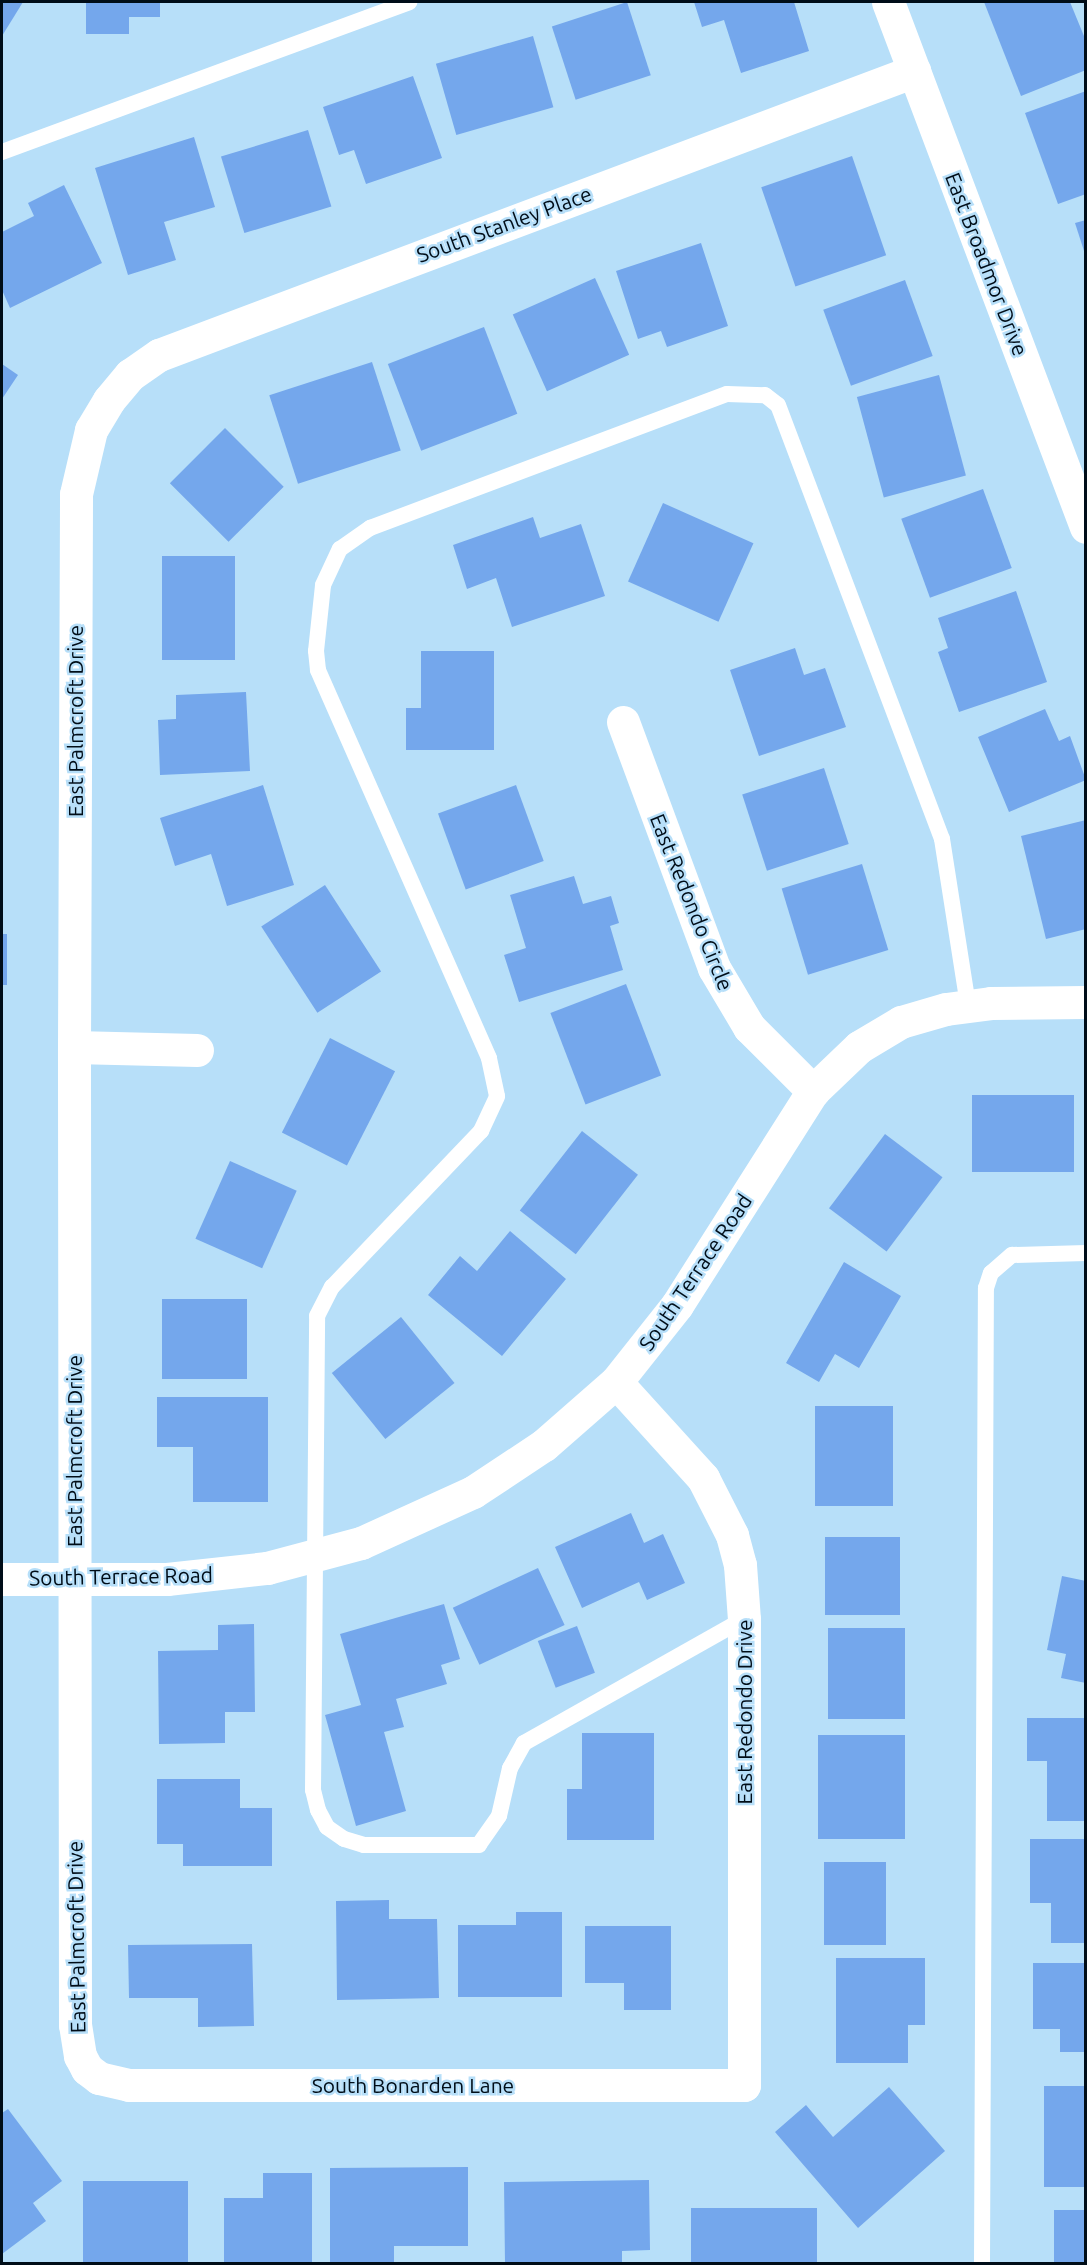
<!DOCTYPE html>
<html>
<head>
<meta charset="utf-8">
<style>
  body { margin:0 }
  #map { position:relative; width:1087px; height:2265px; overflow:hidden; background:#b7dff9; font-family:Ubuntu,sans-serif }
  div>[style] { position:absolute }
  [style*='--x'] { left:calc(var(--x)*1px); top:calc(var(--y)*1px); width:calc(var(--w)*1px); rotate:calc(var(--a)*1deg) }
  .building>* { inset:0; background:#74a7ec; transform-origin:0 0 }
  .service>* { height:16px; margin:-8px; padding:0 8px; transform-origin:8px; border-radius:8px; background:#fff }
  .minor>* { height:33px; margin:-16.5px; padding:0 16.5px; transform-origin:16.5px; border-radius:16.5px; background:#fff }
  span { translate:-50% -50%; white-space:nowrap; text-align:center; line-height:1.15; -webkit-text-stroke:5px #b7dff9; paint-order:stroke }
  .street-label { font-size:21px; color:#000d18 }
  .frame { position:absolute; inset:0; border:3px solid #000d18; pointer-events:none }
</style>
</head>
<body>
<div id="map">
  <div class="building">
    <i style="clip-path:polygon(2px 2px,23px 2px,2px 36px)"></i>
    <i style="clip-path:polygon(86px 2px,160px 2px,160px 17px,129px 17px,129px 34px,86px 34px)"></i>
    <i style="left:627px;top:2px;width:77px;height:79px;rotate:72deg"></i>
    <i style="clip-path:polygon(694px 2px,794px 2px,809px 51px,741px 73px,724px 20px,702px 27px)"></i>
    <i style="clip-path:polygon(984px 2px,1070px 2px,1086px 41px,1086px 70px,1021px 96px)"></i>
    <i style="left:533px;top:36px;width:74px;height:101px;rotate:74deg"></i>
    <i style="clip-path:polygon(413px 76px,442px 158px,366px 184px,354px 150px,339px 155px,323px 107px)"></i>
    <i style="clip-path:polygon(1086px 91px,1086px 194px,1058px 204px,1025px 113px)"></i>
    <i style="left:308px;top:130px;width:80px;height:91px;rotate:73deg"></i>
    <i style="clip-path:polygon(194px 137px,215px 207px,164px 222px,176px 260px,128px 275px,95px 168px)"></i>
    <i style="left:852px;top:156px;width:105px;height:96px;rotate:71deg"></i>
    <i style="clip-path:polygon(64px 185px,102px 263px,10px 308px,2px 290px,2px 232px,34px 216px,28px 203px)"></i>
    <i style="clip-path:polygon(1086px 220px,1086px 254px,1085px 254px,1075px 223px)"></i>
    <i style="clip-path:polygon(701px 243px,728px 326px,667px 347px,661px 331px,638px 339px,616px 271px)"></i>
    <i style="left:595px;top:278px;width:84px;height:90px;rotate:66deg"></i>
    <i style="left:905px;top:280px;width:81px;height:87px;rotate:70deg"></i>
    <i style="left:484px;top:327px;width:93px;height:103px;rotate:69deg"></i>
    <i style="left:372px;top:362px;width:93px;height:108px;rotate:72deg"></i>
    <i style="clip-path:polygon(2px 364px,18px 375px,2px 399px)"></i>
    <i style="left:939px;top:375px;width:104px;height:85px;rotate:75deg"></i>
    <i style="left:225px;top:428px;width:83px;height:78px;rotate:45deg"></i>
    <i style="left:983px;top:489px;width:84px;height:87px;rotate:70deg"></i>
    <i style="left:663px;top:503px;width:99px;height:86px;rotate:24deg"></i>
    <i style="clip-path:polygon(533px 517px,540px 538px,581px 524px,605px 596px,512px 627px,496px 578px,467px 589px,453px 545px)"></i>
    <i style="left:162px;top:556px;width:73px;height:104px"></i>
    <i style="clip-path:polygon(1016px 591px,1047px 682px,959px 712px,938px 652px,948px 648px,938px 618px)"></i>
    <i style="clip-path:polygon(795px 648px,804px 675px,825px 668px,846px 727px,759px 756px,730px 670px)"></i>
    <i style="clip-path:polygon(421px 651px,494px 651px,494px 750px,406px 750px,406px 708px,421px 708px)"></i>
    <i style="clip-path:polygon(246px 692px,250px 771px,160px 775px,158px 720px,176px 719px,176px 695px)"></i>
    <i style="clip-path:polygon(1045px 709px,1059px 741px,1070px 736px,1086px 780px,1009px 812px,978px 737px)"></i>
    <i style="left:824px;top:768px;width:80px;height:86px;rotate:72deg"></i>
    <i style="clip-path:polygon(263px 785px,294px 885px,227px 906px,211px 854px,175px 866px,160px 818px)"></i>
    <i style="left:516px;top:785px;width:81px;height:83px;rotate:70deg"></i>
    <i style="clip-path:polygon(1086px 820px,1086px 929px,1046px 939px,1021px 836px)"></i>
    <i style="left:862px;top:864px;width:90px;height:84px;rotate:73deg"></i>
    <i style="clip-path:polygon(574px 876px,583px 904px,611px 896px,619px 923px,610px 926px,623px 970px,519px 1002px,504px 955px,526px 948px,510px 895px)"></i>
    <i style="left:325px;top:885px;width:103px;height:76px;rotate:57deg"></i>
    <i style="left:2px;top:934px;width:5px;height:51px"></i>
    <i style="left:626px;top:984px;width:98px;height:81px;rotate:69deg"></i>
    <i style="left:330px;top:1038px;width:73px;height:106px;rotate:27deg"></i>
    <i style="left:972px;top:1095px;width:102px;height:77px"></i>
    <i style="left:582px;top:1131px;width:71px;height:101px;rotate:38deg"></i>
    <i style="left:885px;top:1134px;width:72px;height:93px;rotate:37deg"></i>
    <i style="left:230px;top:1161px;width:73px;height:85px;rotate:24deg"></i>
    <i style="clip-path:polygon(510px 1231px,566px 1279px,502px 1356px,428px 1295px,460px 1256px,477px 1271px)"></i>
    <i style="clip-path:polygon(844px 1262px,901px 1296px,859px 1368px,835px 1354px,819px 1382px,786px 1363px)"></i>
    <i style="left:162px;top:1299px;width:85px;height:80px"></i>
    <i style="left:401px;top:1317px;width:85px;height:89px;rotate:51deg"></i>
    <i style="clip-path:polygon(157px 1397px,268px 1397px,268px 1502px,193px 1502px,193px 1447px,157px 1447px)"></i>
    <i style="left:815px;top:1406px;width:78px;height:100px"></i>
    <i style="clip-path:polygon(631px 1513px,644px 1543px,663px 1534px,685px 1583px,647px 1600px,639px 1582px,582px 1608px,555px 1547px)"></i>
    <i style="left:825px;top:1537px;width:75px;height:78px"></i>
    <i style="left:538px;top:1568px;width:63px;height:94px;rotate:65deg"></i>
    <i style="clip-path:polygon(1062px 1576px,1086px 1581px,1086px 1683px,1061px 1678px,1066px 1654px,1047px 1650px)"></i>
    <i style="clip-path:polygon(444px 1604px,460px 1659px,441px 1665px,447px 1684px,396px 1699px,404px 1727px,384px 1732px,406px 1811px,356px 1826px,325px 1715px,361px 1705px,340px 1634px)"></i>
    <i style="clip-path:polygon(254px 1624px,255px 1712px,225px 1712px,225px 1743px,159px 1744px,158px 1651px,218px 1650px,218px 1625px)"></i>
    <i style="left:577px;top:1626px;width:50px;height:42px;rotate:69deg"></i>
    <i style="left:828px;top:1628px;width:77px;height:91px"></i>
    <i style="clip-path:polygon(1027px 1718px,1086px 1718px,1086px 1821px,1047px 1821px,1047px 1761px,1027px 1761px)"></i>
    <i style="clip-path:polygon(582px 1733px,654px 1733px,654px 1840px,567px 1840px,567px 1789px,582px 1789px)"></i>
    <i style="left:818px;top:1735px;width:87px;height:104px"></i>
    <i style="clip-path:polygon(157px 1779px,240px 1779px,240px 1808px,272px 1808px,272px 1866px,183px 1866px,183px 1844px,157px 1844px)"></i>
    <i style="clip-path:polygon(1030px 1839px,1086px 1839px,1086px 1943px,1051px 1943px,1051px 1903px,1030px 1903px)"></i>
    <i style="left:824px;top:1862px;width:62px;height:83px"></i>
    <i style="clip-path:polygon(389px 1900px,389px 1919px,437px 1919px,439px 1998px,337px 2000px,336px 1901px)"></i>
    <i style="clip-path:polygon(516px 1912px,562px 1912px,562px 1997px,458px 1997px,458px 1925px,516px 1925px)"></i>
    <i style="clip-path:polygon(585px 1926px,671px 1926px,671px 2010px,624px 2010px,624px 1983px,585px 1983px)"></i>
    <i style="clip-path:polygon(252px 1944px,254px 2026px,198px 2027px,198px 1998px,129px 1998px,128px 1945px)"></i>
    <i style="clip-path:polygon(836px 1958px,925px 1958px,925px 2025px,908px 2025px,908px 2063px,836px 2063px)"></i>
    <i style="clip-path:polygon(1033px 1963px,1086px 1963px,1086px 2052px,1060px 2052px,1060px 2029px,1033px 2029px)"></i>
    <i style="left:1044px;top:2086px;width:42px;height:101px"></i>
    <i style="clip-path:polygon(889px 2087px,945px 2151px,858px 2228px,775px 2132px,806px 2105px,833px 2137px)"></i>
    <i style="clip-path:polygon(8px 2109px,62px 2181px,33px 2203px,46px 2221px,2px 2254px,2px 2113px)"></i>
    <i style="clip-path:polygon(468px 2167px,468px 2246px,394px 2246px,394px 2264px,330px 2264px,330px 2168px)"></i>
    <i style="clip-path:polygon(263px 2173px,312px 2173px,312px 2264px,224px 2264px,224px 2198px,263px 2198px)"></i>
    <i style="clip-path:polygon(649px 2180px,650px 2250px,622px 2251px,622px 2264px,505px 2264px,504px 2182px)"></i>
    <i style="left:83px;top:2181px;width:105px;height:83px"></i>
    <i style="left:691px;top:2208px;width:126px;height:56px"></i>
    <i style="left:1054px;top:2210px;width:32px;height:54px"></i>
  </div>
  <div class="service">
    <i style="--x:2;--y:152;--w:434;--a:-20.2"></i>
    <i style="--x:744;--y:1619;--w:253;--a:150.6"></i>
    <i style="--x:524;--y:1743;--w:29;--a:119"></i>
    <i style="--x:510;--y:1768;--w:49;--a:102.9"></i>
    <i style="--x:499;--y:1816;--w:35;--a:125"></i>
    <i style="--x:479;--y:1845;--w:115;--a:180"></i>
    <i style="--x:364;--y:1845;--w:21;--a:-163"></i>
    <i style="--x:344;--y:1839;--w:21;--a:-145"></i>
    <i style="--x:327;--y:1827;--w:19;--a:-118"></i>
    <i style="--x:318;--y:1810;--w:21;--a:-104"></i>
    <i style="--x:313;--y:1790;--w:474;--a:-89.5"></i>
    <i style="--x:317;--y:1316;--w:33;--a:-63"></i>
    <i style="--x:332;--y:1287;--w:216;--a:-46.3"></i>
    <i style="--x:481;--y:1131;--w:38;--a:-65"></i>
    <i style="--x:497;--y:1096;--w:39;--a:-102"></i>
    <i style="--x:489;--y:1058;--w:424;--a:-113.8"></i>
    <i style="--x:318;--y:670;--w:19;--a:-96"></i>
    <i style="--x:316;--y:651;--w:66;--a:-83.9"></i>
    <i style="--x:323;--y:585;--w:40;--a:-65"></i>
    <i style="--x:340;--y:549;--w:37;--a:-35"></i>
    <i style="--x:370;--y:528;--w:381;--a:-20.6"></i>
    <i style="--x:727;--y:394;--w:38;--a:2"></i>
    <i style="--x:765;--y:395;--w:16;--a:38"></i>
    <i style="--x:778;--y:405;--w:464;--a:69.3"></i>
    <i style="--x:942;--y:839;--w:168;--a:81.1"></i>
    <i style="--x:982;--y:2264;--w:976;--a:-89.77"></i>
    <i style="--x:986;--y:1288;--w:16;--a:-72"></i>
    <i style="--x:991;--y:1273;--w:28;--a:-41"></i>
    <i style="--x:1012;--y:1255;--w:74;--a:-1.5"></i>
  </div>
  <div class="minor">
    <i style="--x:888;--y:2;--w:561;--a:69.34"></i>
    <i style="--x:623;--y:722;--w:262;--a:69.7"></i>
    <i style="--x:714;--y:968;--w:69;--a:59.3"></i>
    <i style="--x:749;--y:1027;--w:91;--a:45"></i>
    <i style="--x:74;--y:1047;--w:123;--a:1.4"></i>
    <i style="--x:616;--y:1382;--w:130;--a:47.8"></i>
    <i style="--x:703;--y:1478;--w:64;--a:63"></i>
    <i style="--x:732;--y:1535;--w:31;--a:75"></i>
    <i style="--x:740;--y:1565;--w:54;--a:85.8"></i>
    <i style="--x:744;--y:1619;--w:466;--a:90"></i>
    <i style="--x:744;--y:2085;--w:615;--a:180"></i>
    <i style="--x:129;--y:2085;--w:31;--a:-167"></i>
    <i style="--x:99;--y:2078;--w:15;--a:-143"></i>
    <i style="--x:87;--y:2069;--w:15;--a:-118"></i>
    <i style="--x:80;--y:2056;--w:31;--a:-99"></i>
    <i style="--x:75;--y:2025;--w:978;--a:-90.06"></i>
    <i style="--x:74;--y:1047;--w:553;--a:-89.79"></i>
    <i style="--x:76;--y:494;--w:66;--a:-76.8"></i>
    <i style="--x:91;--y:430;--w:35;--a:-59"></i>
    <i style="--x:109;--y:400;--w:33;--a:-50"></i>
    <i style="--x:130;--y:375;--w:35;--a:-35"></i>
    <i style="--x:159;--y:355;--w:807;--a:-20.61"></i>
    <i style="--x:2;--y:1579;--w:165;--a:0"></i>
    <i style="--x:167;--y:1579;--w:101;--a:-6.3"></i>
    <i style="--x:267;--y:1568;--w:97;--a:-14.9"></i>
    <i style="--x:361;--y:1543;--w:123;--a:-24.5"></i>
    <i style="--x:473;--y:1492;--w:85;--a:-33.5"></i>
    <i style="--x:544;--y:1445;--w:96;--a:-41.2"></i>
    <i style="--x:616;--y:1382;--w:98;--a:-51.6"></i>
    <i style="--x:677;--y:1305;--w:254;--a:-57.6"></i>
    <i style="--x:813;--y:1091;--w:64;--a:-43.7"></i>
    <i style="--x:859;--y:1047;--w:49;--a:-30.8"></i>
    <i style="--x:901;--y:1022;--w:47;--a:-16.1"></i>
    <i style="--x:946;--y:1009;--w:45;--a:-7.6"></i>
    <i style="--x:991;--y:1003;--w:95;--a:-0.6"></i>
  </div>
  <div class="street-label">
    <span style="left:504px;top:224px;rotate:-20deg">South Stanley Place</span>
    <span style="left:987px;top:264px;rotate:69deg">East Broadmor Drive</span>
    <span style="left:75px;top:721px;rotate:-90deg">East Palmcroft Drive</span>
    <span style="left:692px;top:902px;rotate:68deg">East Redondo Circle</span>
    <span style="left:695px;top:1272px;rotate:-56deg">South Terrace Road</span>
    <span style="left:74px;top:1451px;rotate:-90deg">East Palmcroft Drive</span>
    <span style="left:121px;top:1576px;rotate:-1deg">South Terrace Road</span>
    <span style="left:744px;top:1712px;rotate:-90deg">East Redondo Drive</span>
    <span style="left:76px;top:1937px;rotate:-91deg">East Palmcroft Drive</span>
    <span style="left:413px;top:2085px">South Bonarden Lane</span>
  </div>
  <div class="frame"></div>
</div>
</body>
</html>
